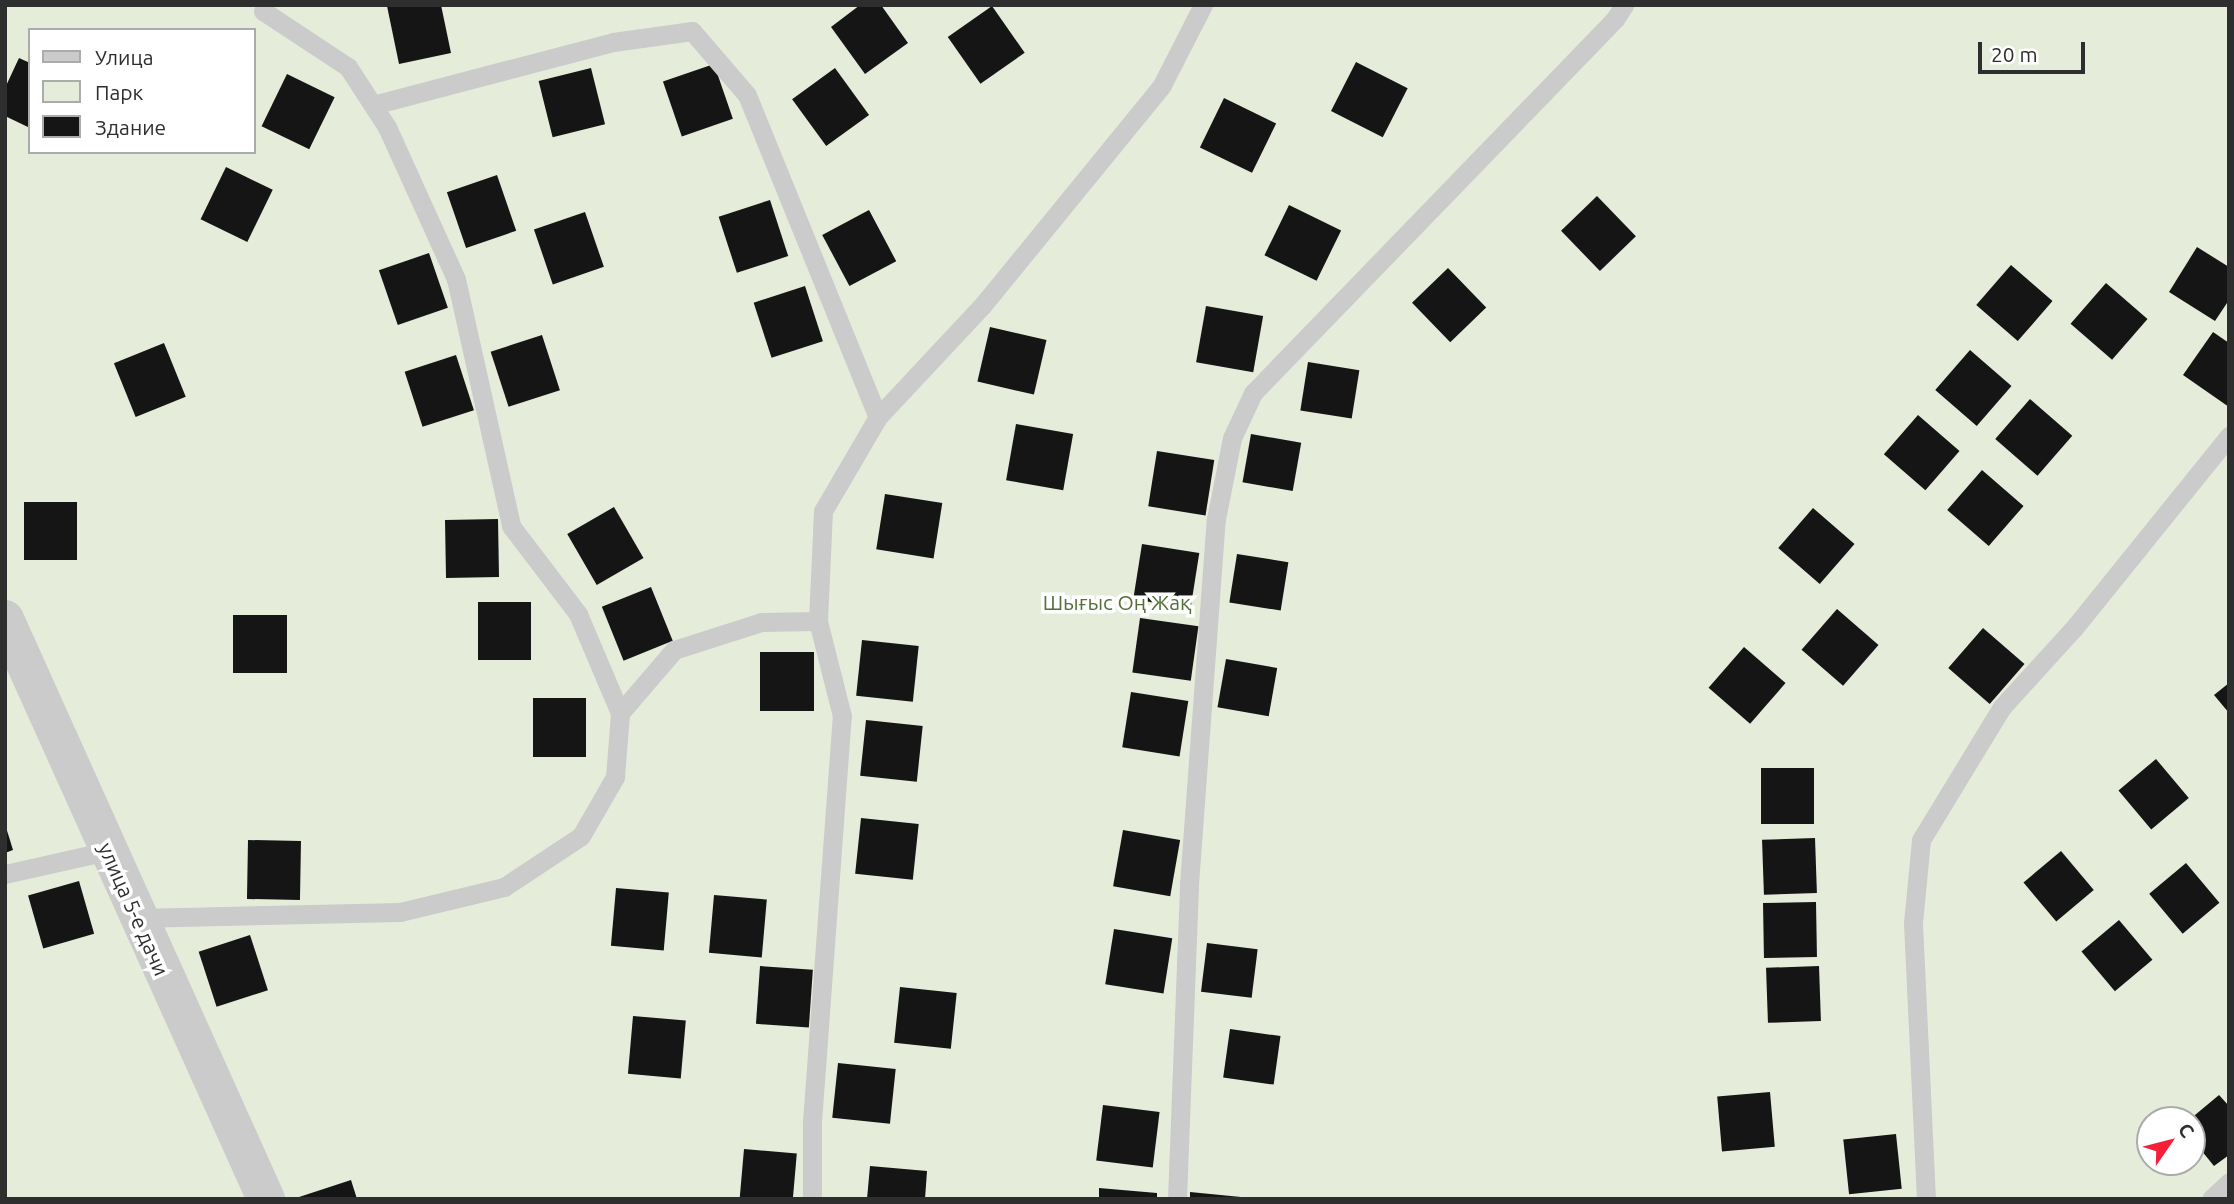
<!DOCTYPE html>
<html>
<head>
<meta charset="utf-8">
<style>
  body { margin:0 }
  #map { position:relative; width:2234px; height:1204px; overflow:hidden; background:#fff; font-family:Ubuntu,sans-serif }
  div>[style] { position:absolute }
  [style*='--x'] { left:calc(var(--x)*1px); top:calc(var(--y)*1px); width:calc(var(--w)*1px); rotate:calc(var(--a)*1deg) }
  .green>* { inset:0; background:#e5edda }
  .building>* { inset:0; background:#151515; transform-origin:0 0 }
  .lane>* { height:19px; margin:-9.5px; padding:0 9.5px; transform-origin:9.5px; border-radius:9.5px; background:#cbcbcb }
  .street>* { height:38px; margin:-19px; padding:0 19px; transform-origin:19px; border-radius:19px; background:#cbcbcb }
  span { translate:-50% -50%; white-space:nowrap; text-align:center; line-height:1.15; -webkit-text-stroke:7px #fff; paint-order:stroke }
  .park-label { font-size:21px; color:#536e37 }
  .street-label { font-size:21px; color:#2e2e2e }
  .frame { position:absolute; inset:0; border:7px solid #2e2e2e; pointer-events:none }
  .legend { position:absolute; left:28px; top:28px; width:228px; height:126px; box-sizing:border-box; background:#fff; border:2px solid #ababab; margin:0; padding:9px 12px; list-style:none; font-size:21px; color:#2e2e2e }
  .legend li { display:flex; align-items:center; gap:14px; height:35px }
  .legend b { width:35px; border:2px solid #ababab }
  .north { position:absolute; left:2136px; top:1106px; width:70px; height:70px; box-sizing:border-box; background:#fff; border:2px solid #ababab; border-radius:50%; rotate:55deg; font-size:19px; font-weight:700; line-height:28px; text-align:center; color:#2e2e2e }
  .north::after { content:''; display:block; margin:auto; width:24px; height:32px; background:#f51f39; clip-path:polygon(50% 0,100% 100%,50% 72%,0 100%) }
  .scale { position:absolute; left:1978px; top:42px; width:107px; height:32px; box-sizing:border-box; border:4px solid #2e2e2e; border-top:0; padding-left:9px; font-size:21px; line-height:24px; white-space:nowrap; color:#2e2e2e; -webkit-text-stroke:5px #fff; paint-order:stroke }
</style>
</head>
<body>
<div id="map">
  <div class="green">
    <i style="clip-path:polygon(evenodd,5px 5px,2229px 5px,2229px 1199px,5px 1199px,5px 5px,30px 30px,254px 30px,254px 152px,30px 152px,30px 30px,5px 5px,2150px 1120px,2192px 1120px,2192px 1162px,2150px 1162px,2150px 1120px)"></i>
  </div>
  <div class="building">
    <i style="clip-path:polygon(441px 5px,451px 53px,399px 64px,387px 6px)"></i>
    <i style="clip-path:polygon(860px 5px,881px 5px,908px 43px,865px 74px,831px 27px)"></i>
    <i style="left:992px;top:6px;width:57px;height:54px;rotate:55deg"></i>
    <i style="clip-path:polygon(19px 58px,30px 63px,30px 128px,5px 116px,5px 88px)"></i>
    <i style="left:1356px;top:62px;width:58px;height:55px;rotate:27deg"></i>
    <i style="left:714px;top:64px;width:58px;height:54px;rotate:71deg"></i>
    <i style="left:591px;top:68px;width:58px;height:54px;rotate:76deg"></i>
    <i style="left:835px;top:68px;width:58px;height:53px;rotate:54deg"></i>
    <i style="left:287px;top:74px;width:53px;height:58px;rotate:26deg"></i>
    <i style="left:1224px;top:98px;width:58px;height:55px;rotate:26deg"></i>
    <i style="left:226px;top:167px;width:52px;height:58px;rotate:26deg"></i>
    <i style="left:497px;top:175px;width:59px;height:53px;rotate:71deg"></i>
    <i style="left:1597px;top:196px;width:56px;height:50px;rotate:46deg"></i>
    <i style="left:770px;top:200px;width:59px;height:54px;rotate:72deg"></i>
    <i style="left:1289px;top:205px;width:58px;height:56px;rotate:26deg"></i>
    <i style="left:869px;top:210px;width:58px;height:53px;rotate:62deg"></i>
    <i style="left:585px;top:212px;width:58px;height:54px;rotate:71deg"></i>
    <i style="clip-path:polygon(2197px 247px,2229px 267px,2229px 300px,2215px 321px,2169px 292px)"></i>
    <i style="left:429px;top:253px;width:58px;height:53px;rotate:71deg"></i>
    <i style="left:2011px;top:265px;width:55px;height:53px;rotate:41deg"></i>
    <i style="left:1448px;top:268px;width:55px;height:50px;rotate:46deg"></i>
    <i style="left:2106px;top:283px;width:55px;height:54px;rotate:41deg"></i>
    <i style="left:805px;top:286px;width:58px;height:54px;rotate:72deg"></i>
    <i style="left:1206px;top:306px;width:58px;height:57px;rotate:10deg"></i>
    <i style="left:990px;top:327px;width:58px;height:56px;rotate:13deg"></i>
    <i style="clip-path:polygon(2213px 332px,2229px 343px,2229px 407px,2183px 375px)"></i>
    <i style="left:542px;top:335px;width:58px;height:54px;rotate:72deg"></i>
    <i style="left:164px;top:343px;width:58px;height:54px;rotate:68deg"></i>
    <i style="left:1970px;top:350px;width:55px;height:53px;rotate:41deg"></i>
    <i style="left:456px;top:355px;width:58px;height:54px;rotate:72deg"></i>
    <i style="left:1308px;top:362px;width:52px;height:49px;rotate:9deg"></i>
    <i style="left:2030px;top:399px;width:56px;height:53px;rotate:41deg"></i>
    <i style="left:1918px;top:415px;width:55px;height:52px;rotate:41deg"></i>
    <i style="left:1016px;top:424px;width:58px;height:57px;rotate:10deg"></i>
    <i style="left:1251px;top:434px;width:51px;height:49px;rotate:10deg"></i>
    <i style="left:1157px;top:451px;width:58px;height:56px;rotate:9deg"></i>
    <i style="left:1982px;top:470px;width:55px;height:53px;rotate:41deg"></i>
    <i style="left:885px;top:494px;width:58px;height:56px;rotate:9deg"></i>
    <i style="left:24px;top:502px;width:53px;height:58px"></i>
    <i style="left:614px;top:507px;width:59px;height:54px;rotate:60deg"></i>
    <i style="left:1813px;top:508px;width:55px;height:53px;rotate:41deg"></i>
    <i style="left:498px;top:519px;width:58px;height:53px;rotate:89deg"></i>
    <i style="left:1142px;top:544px;width:58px;height:56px;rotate:9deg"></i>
    <i style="left:1237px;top:554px;width:52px;height:49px;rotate:9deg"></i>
    <i style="left:651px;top:587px;width:58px;height:53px;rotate:68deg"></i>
    <i style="left:478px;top:602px;width:53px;height:58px"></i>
    <i style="left:1837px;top:609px;width:55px;height:54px;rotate:41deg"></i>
    <i style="left:233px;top:615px;width:54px;height:58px"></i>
    <i style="left:1140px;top:618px;width:59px;height:55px;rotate:8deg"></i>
    <i style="left:1983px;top:628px;width:55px;height:53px;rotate:41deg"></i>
    <i style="left:862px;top:640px;width:57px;height:56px;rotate:6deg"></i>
    <i style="left:1744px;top:647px;width:55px;height:54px;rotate:41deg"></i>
    <i style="left:760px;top:652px;width:54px;height:59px"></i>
    <i style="left:1226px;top:659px;width:52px;height:49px;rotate:10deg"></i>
    <i style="clip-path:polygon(2229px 683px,2229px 713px,2214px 695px)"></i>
    <i style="left:1131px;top:692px;width:58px;height:56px;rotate:9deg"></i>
    <i style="left:533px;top:698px;width:53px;height:59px"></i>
    <i style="left:866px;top:720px;width:57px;height:56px;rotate:6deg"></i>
    <i style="left:2156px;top:759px;width:51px;height:49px;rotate:50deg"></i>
    <i style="left:1814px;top:768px;width:56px;height:53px;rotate:90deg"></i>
    <i style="left:861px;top:818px;width:58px;height:56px;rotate:6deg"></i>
    <i style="clip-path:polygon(5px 824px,13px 850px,5px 853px)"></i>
    <i style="left:1123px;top:830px;width:58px;height:57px;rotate:10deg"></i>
    <i style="left:1815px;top:838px;width:55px;height:53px;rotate:88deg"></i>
    <i style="left:248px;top:840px;width:53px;height:59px;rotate:1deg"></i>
    <i style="left:2061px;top:851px;width:51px;height:49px;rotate:50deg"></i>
    <i style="left:2186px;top:863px;width:52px;height:48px;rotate:50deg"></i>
    <i style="left:79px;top:881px;width:55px;height:53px;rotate:74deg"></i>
    <i style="left:616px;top:888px;width:53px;height:58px;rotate:5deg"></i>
    <i style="left:714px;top:895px;width:53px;height:58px;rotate:5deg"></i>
    <i style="left:1816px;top:902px;width:55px;height:53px;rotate:89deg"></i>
    <i style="left:2119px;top:920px;width:52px;height:49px;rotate:50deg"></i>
    <i style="left:1114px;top:929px;width:59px;height:56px;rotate:9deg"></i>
    <i style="left:250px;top:935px;width:58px;height:54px;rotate:72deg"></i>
    <i style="left:1207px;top:943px;width:51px;height:49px;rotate:7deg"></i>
    <i style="left:760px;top:966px;width:53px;height:58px;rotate:4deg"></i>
    <i style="left:1819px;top:966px;width:55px;height:53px;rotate:88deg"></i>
    <i style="left:900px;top:987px;width:57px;height:56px;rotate:6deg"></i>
    <i style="left:633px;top:1016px;width:53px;height:58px;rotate:5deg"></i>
    <i style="left:1230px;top:1029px;width:51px;height:49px;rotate:8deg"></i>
    <i style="left:838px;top:1063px;width:58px;height:55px;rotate:6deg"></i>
    <i style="left:1770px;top:1092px;width:55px;height:53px;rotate:85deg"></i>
    <i style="clip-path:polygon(2219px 1095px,2229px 1106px,2229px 1155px,2214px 1166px,2192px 1139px,2192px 1120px,2189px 1120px)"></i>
    <i style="left:1103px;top:1105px;width:57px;height:56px;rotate:7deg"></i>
    <i style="left:1896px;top:1134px;width:55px;height:53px;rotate:84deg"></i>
    <i style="left:744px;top:1149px;width:53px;height:50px;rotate:5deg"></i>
    <i style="clip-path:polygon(870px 1166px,927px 1171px,925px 1199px,867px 1199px)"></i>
    <i style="clip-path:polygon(351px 1180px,357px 1199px,296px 1199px,296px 1198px)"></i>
    <i style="clip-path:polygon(1099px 1188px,1157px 1193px,1157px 1199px,1099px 1199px)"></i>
    <i style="clip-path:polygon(1190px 1192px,1241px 1197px,1241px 1199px,1190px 1199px)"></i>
  </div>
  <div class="lane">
    <i style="--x:263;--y:11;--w:102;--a:33.4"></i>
    <i style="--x:348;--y:67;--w:72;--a:57"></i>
    <i style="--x:387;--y:127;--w:167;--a:65.6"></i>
    <i style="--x:456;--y:279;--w:253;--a:77.4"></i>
    <i style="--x:511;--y:526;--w:111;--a:52.7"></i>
    <i style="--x:578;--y:614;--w:108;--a:67"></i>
    <i style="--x:620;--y:713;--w:83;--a:-49.4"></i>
    <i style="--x:674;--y:650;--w:91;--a:-17.8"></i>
    <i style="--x:761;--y:622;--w:57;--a:-1"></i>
    <i style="--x:373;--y:105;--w:248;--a:-14.7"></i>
    <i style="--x:613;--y:42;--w:80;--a:-7.9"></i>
    <i style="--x:692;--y:31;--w:84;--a:49.3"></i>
    <i style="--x:747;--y:95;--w:348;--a:67.9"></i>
    <i style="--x:5;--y:874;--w:105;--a:-12.7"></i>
    <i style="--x:137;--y:918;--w:263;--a:-1.3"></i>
    <i style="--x:400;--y:912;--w:107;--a:-13.5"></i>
    <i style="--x:504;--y:887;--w:92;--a:-33.5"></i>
    <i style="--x:581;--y:836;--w:68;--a:-60"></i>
    <i style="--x:615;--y:777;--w:64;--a:-85.5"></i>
    <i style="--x:812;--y:1199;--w:77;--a:-90"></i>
    <i style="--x:812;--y:1122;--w:407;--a:-85.8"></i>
    <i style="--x:842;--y:716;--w:98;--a:-104.2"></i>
    <i style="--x:818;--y:621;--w:110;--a:-87.4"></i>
    <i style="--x:823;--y:511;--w:109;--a:-59.7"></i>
    <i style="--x:878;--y:417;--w:152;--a:-46.9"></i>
    <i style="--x:982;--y:306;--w:285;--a:-50.8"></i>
    <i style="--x:1162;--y:85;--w:90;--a:-62.9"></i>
    <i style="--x:1177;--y:1199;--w:315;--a:-87.8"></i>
    <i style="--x:1189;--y:884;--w:366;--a:-85.8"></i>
    <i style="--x:1216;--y:519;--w:83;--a:-78.8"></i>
    <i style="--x:1232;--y:438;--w:50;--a:-65"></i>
    <i style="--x:1253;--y:393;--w:520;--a:-45.93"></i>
    <i style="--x:1615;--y:19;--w:17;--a:-57"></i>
    <i style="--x:1926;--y:1199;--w:276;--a:-92.7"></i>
    <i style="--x:1913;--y:923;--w:83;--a:-84.5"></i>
    <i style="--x:1921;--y:840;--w:156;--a:-58.7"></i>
    <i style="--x:2002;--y:707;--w:107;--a:-47.7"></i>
    <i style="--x:2074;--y:628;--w:247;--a:-51.1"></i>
    <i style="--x:2211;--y:1199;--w:25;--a:-43"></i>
  </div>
  <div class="street">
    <i style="--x:5;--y:619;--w:636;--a:65.77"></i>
  </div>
  <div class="park-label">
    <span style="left:1117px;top:602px">Шығыс Оң Жақ</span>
  </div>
  <div class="street-label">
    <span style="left:134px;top:909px;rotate:66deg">улица 5-е дачи</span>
  </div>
  <div class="frame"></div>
  <ul class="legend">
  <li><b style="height:9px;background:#cbcbcb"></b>Улица</li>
  <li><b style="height:19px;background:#e5edda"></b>Парк</li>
  <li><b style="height:19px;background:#151515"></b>Здание</li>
  </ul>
  <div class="north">С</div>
  <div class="scale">20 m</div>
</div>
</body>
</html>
